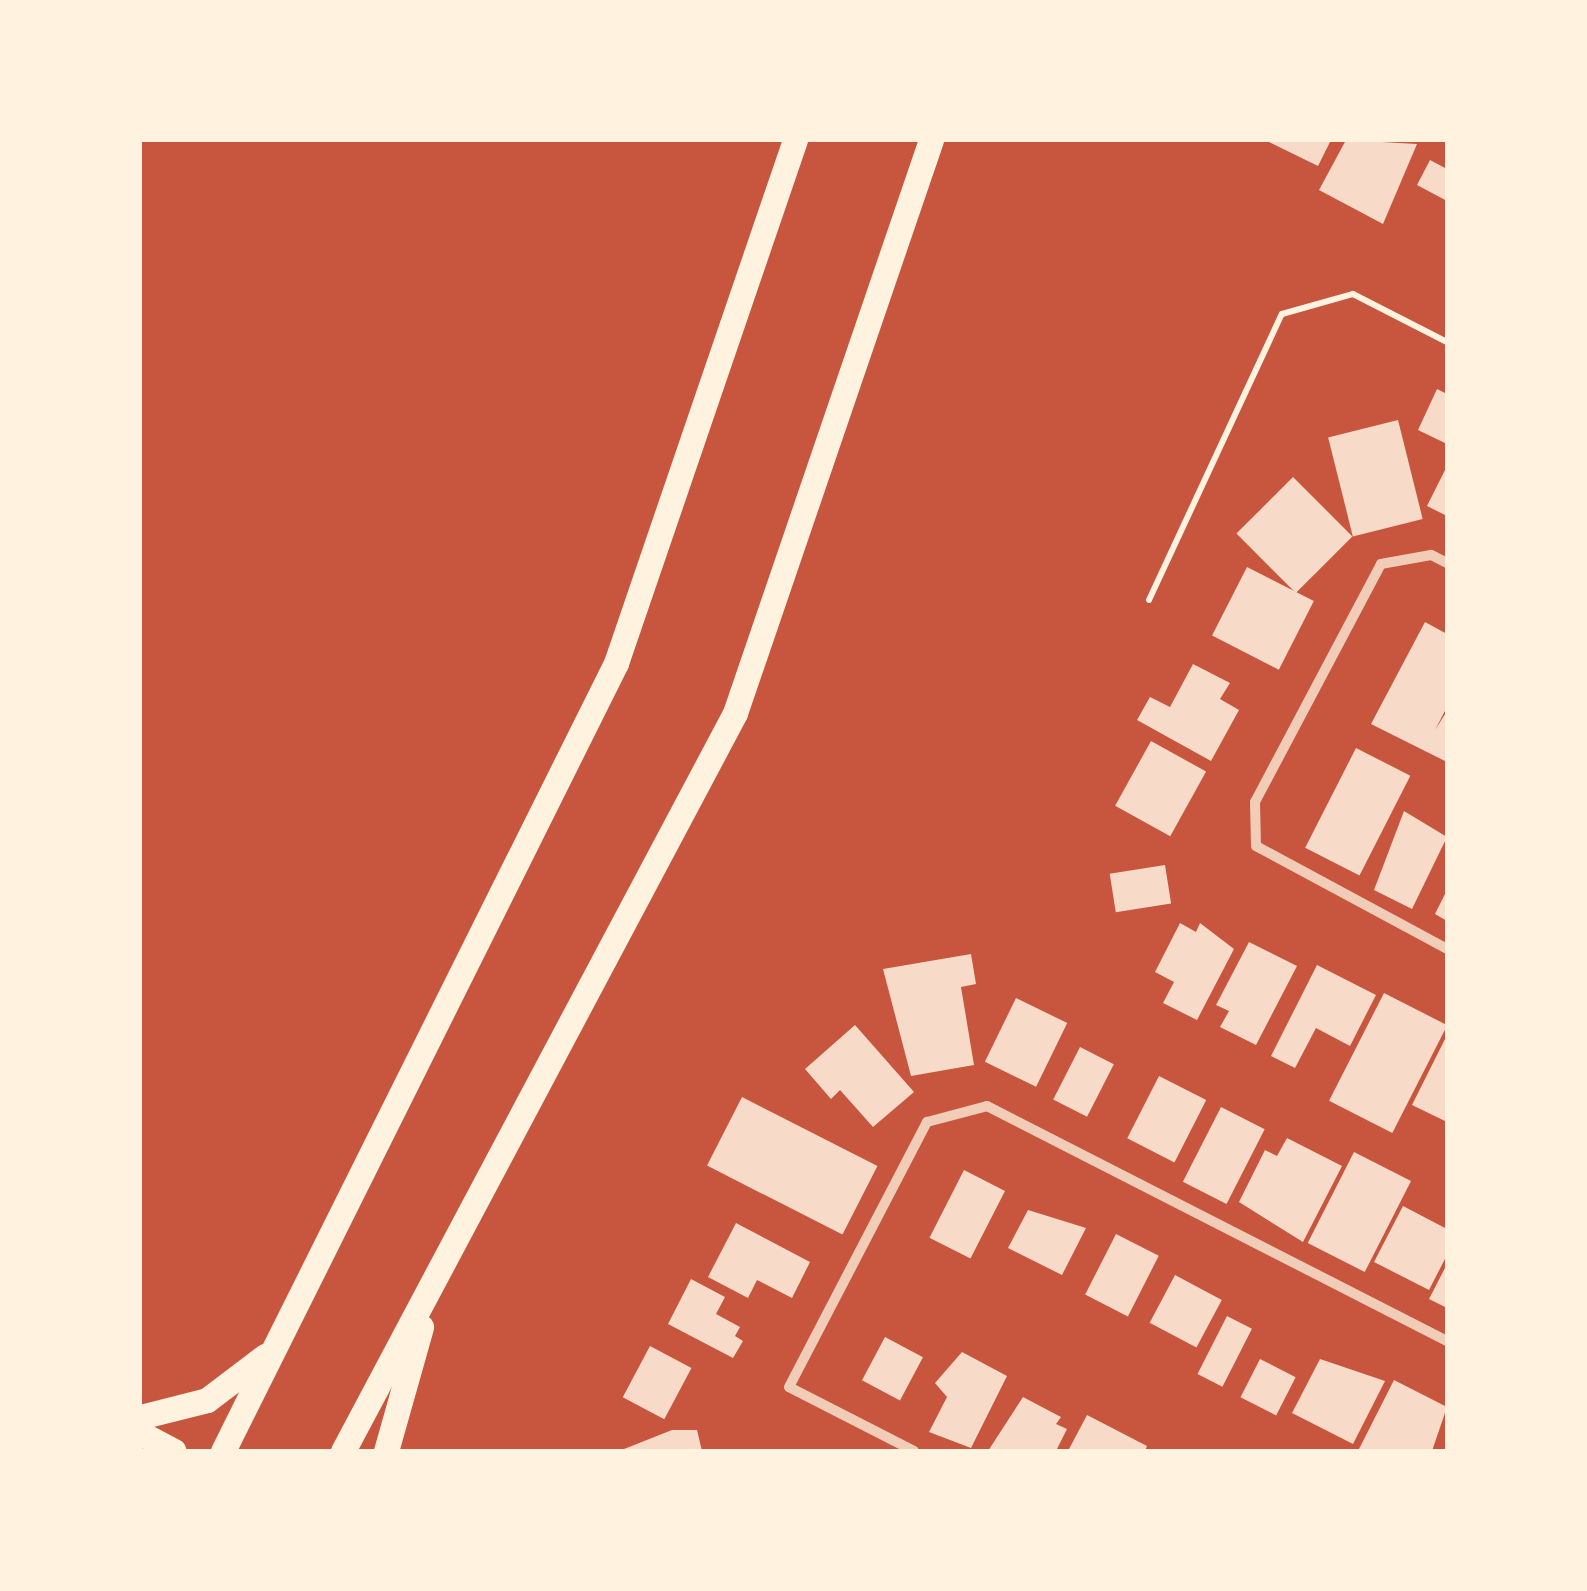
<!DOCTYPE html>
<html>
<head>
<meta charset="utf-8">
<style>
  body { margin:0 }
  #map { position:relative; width:1587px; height:1591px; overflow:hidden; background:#c8553d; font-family:Commissioner,sans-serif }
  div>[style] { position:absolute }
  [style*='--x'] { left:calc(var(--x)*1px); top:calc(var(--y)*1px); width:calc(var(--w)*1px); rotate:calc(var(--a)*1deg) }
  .building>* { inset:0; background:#f7dbc8; transform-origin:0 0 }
  .path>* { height:6px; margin:-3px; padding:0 3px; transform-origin:3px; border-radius:3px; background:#fff3e0 }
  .minor>* { height:10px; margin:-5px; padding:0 5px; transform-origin:5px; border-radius:5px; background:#f1ccb7 }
  .primary>* { height:25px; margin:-12.5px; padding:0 12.5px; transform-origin:12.5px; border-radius:12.5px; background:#fff3e0 }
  span { translate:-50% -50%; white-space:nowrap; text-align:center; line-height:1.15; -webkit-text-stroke:9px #fff3e0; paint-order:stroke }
  .frame { position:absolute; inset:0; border:142px solid #fff3e0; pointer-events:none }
</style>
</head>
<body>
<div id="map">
  <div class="building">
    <i style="clip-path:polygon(1265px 140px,1331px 140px,1318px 166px)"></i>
    <i style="clip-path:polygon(1346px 140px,1417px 144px,1383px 224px,1319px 190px)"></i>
    <i style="clip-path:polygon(1430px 160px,1447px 169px,1447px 201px,1417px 185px)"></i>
    <i style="clip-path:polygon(1437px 389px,1447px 394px,1447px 444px,1418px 430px)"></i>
    <i style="left:1398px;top:420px;width:102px;height:72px;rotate:76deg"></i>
    <i style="clip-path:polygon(1447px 466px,1447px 516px,1427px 506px)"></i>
    <i style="left:1293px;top:477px;width:84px;height:80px;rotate:45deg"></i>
    <i style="left:1247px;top:567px;width:75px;height:77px;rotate:27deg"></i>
    <i style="clip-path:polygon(1425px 622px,1447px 634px,1447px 707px,1435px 730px,1447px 711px,1447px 762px,1371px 724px)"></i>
    <i style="clip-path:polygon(1193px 664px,1230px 683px,1220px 699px,1239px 710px,1211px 761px,1137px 720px,1150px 697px,1170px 707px)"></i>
    <i style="left:1151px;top:741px;width:63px;height:74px;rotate:29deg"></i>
    <i style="left:1356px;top:748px;width:61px;height:112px;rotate:27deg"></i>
    <i style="clip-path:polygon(1404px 811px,1447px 837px,1412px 909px,1374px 890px)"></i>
    <i style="left:1165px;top:865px;width:39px;height:56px;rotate:81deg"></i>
    <i style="clip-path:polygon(1447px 890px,1447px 921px,1435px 914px)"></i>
    <i style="clip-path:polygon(1180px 923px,1196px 932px,1200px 923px,1234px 949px,1197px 1020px,1163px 1003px,1174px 982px,1155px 972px)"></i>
    <i style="clip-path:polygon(1249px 942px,1297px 966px,1256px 1045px,1220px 1027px,1229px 1011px,1216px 1005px)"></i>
    <i style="clip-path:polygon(971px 954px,976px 984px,961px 987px,974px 1065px,911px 1076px,883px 969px)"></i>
    <i style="clip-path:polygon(1317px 965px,1376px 995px,1350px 1046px,1316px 1028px,1295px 1068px,1271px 1056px)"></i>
    <i style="left:1384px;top:993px;width:71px;height:121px;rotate:27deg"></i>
    <i style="left:1016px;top:998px;width:57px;height:71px;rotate:26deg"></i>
    <i style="clip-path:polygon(855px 1025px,914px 1092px,873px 1127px,840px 1090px,831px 1099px,805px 1069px)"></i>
    <i style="clip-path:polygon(1447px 1035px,1447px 1122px,1412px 1105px)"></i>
    <i style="left:1080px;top:1047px;width:38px;height:59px;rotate:27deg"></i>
    <i style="left:1159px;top:1076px;width:53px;height:70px;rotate:27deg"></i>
    <i style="left:742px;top:1097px;width:152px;height:77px;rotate:27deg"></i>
    <i style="left:1221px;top:1107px;width:49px;height:84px;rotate:27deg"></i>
    <i style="clip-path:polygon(1287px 1138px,1342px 1166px,1303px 1242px,1239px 1202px,1265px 1150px,1277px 1156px)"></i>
    <i style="left:1354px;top:1152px;width:64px;height:102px;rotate:27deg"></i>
    <i style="left:964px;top:1170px;width:46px;height:76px;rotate:27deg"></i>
    <i style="clip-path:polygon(1403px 1206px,1447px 1229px,1447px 1255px,1429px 1290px,1374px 1262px)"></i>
    <i style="clip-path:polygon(1028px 1210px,1086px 1228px,1062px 1275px,1008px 1248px)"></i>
    <i style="clip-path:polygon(736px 1223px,810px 1262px,792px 1298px,757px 1280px,748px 1298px,708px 1277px)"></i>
    <i style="left:1116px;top:1234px;width:48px;height:68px;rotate:27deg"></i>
    <i style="clip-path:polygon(1447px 1264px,1447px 1308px,1429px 1299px)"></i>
    <i style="left:1175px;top:1275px;width:53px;height:54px;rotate:28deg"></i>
    <i style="clip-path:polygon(691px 1279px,725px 1297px,716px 1314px,740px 1327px,735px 1336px,743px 1341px,733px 1358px,668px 1324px)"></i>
    <i style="left:1227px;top:1316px;width:28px;height:65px;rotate:27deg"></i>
    <i style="left:885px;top:1337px;width:43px;height:49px;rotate:28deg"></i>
    <i style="left:650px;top:1346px;width:47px;height:58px;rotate:28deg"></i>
    <i style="clip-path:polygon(962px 1352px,1007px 1376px,971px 1448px,929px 1432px,947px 1397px,935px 1383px)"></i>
    <i style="left:1260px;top:1359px;width:40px;height:43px;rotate:27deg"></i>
    <i style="clip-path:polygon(1320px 1359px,1385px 1381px,1353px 1444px,1292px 1413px)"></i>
    <i style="clip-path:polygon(1394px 1380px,1447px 1407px,1432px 1451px,1358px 1451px)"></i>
    <i style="clip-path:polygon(1023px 1397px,1061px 1417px,1056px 1424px,1067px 1429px,1056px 1451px,988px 1451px)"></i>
    <i style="clip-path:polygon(1087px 1415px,1147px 1446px,1145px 1451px,1068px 1451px)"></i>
    <i style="clip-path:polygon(672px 1430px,697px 1430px,702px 1451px,619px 1451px)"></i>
  </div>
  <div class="path">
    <i style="--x:1149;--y:600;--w:315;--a:-65.1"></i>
    <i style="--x:1282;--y:314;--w:74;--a:-15.7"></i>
    <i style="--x:1353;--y:294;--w:106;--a:27.1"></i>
  </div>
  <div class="minor">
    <i style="--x:1447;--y:563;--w:18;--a:-153"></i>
    <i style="--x:1431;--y:555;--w:51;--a:169.8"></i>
    <i style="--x:1381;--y:564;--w:269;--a:117.9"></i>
    <i style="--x:1255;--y:802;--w:44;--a:88.7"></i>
    <i style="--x:1256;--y:846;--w:217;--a:28.3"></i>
    <i style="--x:914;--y:1451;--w:140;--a:-152.9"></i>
    <i style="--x:789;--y:1387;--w:299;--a:-62.5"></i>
    <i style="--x:927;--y:1122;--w:62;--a:-14.9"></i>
    <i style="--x:987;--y:1106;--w:517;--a:27.06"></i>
  </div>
  <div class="primary">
    <i style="--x:140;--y:1417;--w:69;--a:-14.2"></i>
    <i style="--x:207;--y:1400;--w:73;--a:-37.2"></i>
    <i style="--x:140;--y:1433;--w:38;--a:28"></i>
    <i style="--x:223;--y:1451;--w:881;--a:-63.49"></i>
    <i style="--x:616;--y:663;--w:553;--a:-71.11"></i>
    <i style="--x:343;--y:1451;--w:836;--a:-62.02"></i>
    <i style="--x:735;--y:713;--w:606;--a:-71.12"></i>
    <i style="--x:386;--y:1451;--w:129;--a:-74.2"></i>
  </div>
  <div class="frame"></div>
</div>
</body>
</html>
